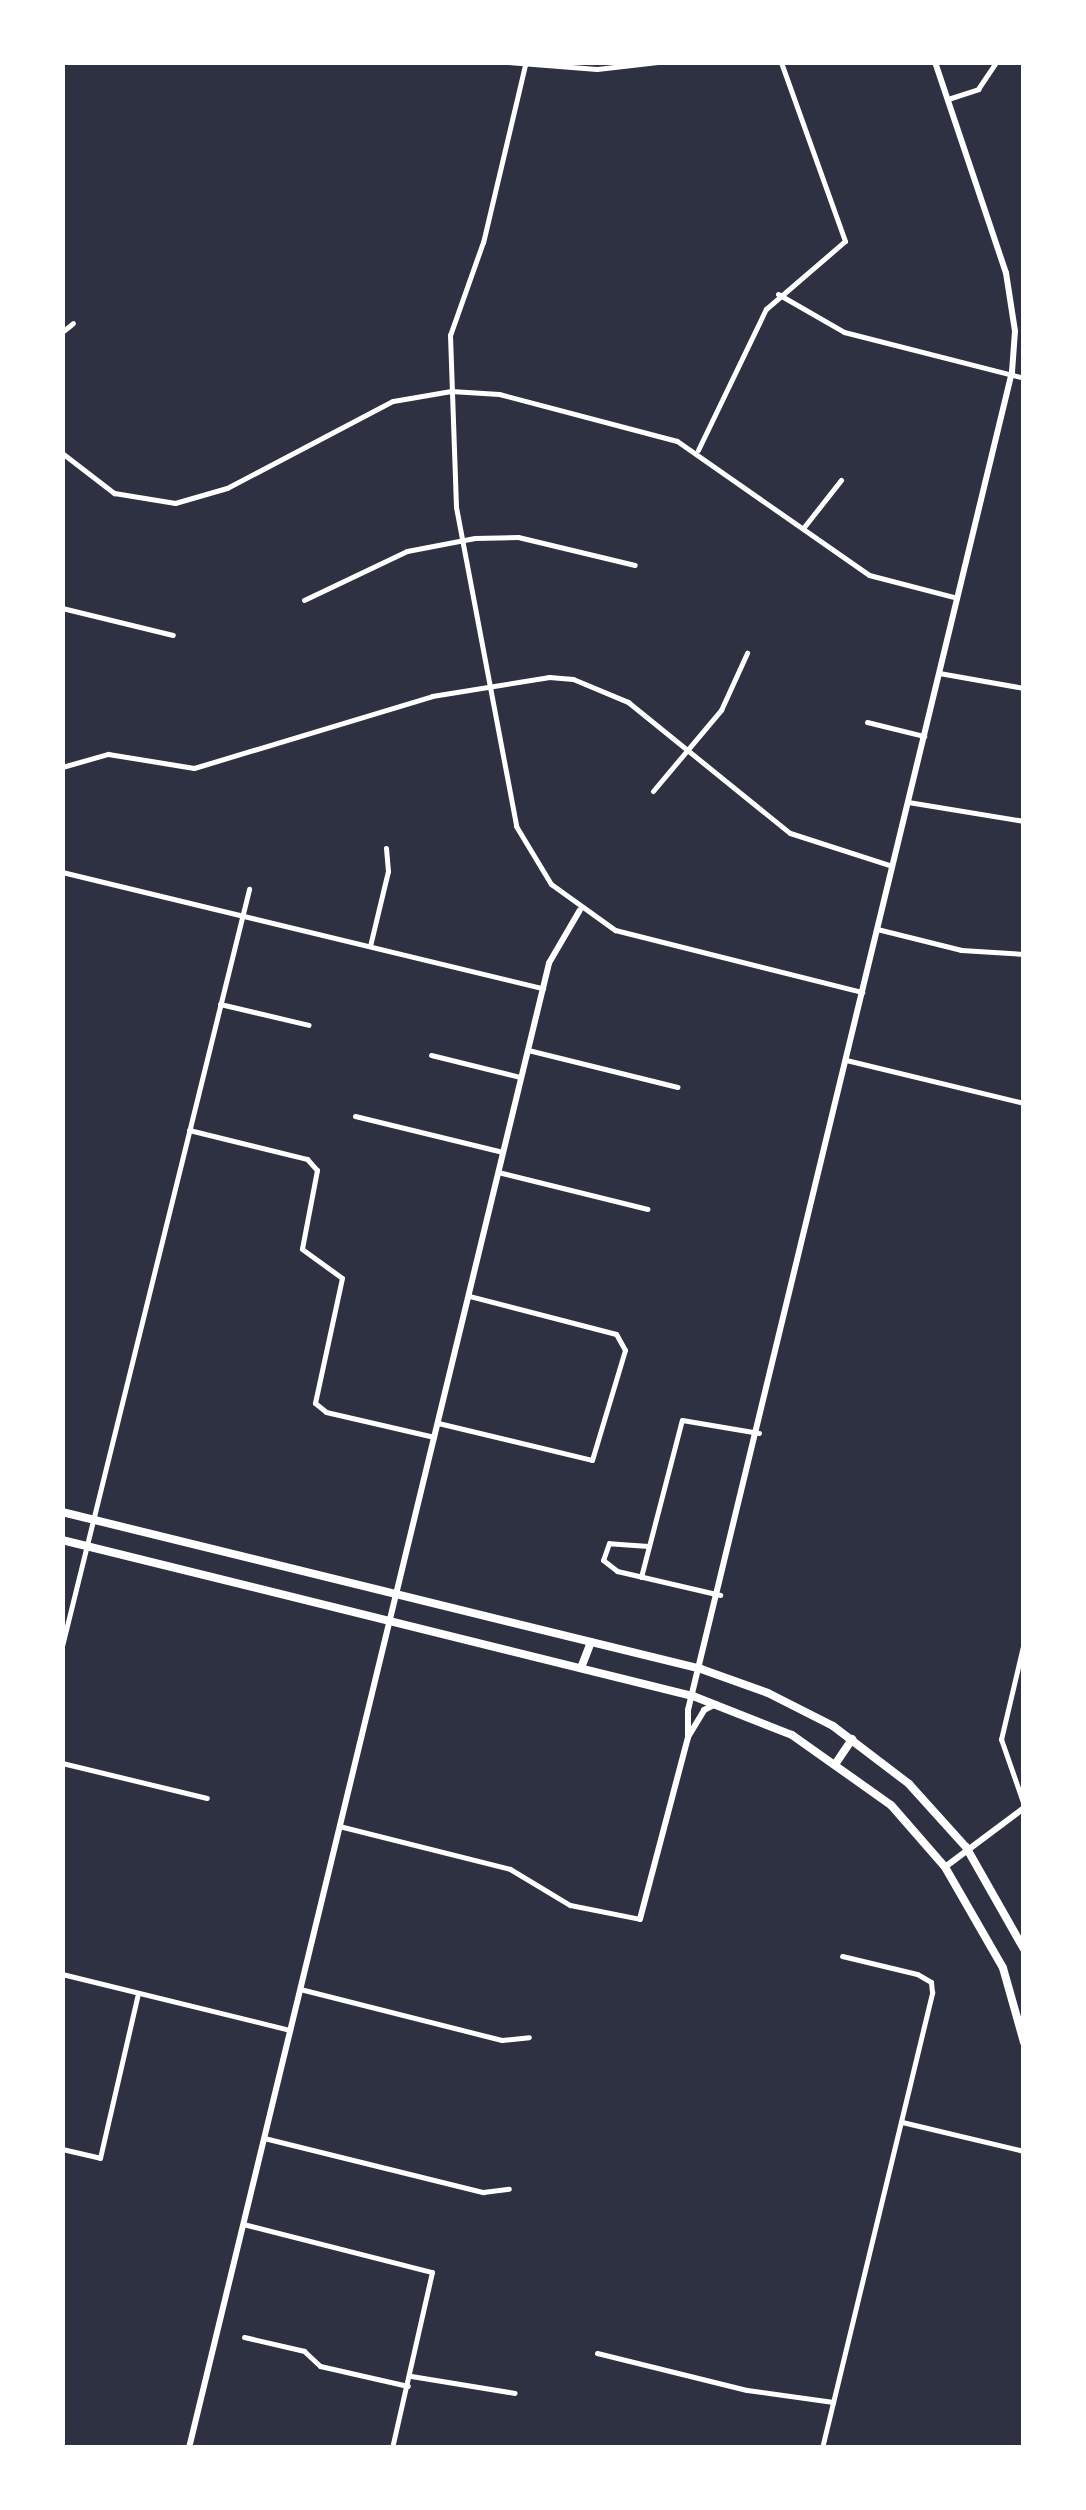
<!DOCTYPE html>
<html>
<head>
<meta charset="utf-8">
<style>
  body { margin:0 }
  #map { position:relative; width:1086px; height:2510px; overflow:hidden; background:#2d3142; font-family:Figtree,sans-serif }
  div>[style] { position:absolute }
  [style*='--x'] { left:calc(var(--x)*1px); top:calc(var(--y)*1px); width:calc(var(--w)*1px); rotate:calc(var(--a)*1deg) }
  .minor>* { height:5px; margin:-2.5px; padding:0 2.5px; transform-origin:2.5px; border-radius:2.5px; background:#fff }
  .tertiary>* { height:6px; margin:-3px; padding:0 3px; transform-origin:3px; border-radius:3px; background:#fff }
  .secondary>* { height:8px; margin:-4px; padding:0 4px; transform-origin:4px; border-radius:4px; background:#fff }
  span { translate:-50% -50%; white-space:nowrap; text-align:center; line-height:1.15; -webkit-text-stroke:9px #fff; paint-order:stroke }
  .frame { position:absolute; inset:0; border:65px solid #fff; pointer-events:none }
</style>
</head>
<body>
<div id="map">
  <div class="minor">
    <i style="--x:508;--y:62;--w:89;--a:4.5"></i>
    <i style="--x:597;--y:69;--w:61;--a:-6.5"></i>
    <i style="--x:525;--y:65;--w:182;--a:103.3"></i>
    <i style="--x:483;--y:242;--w:99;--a:109.5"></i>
    <i style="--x:450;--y:335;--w:172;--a:88"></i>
    <i style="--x:456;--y:507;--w:325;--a:79.3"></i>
    <i style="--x:516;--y:826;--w:68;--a:58.9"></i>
    <i style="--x:551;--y:884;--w:79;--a:35.7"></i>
    <i style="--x:615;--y:930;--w:255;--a:14.1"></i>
    <i style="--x:948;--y:99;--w:32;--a:-18"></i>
    <i style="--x:978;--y:89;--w:32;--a:-56"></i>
    <i style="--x:778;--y:294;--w:76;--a:29.9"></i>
    <i style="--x:844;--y:332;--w:186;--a:14.3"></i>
    <i style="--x:62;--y:332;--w:14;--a:-39"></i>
    <i style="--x:698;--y:450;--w:157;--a:-64.3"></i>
    <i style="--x:766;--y:309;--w:104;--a:-40.7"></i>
    <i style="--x:845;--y:241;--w:190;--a:-109.7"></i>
    <i style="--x:62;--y:453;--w:66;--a:37.6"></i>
    <i style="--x:114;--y:493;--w:62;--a:9.3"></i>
    <i style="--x:175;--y:503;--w:54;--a:-16.1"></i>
    <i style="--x:227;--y:488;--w:187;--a:-27.7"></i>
    <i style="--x:393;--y:401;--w:59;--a:-9.8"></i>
    <i style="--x:451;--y:391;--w:48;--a:3.6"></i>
    <i style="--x:499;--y:394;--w:184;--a:14.8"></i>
    <i style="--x:677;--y:441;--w:234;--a:34.9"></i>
    <i style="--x:869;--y:575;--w:91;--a:14.6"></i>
    <i style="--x:804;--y:527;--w:60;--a:-51.8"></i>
    <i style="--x:304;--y:600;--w:114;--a:-25.4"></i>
    <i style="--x:407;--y:551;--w:69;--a:-10.8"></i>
    <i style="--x:475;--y:538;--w:43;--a:-1.3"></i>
    <i style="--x:518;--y:537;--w:120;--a:13.5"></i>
    <i style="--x:62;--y:608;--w:114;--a:13.7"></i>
    <i style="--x:939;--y:673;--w:86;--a:10"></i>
    <i style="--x:867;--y:722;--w:59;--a:13.8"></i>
    <i style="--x:62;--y:767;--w:48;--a:-15.8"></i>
    <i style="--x:108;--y:754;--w:87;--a:9.2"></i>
    <i style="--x:194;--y:768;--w:249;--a:-16.8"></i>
    <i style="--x:432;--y:696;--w:119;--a:-9.2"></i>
    <i style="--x:549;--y:677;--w:24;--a:5"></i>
    <i style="--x:573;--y:679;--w:60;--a:22.7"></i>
    <i style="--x:628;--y:702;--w:208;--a:39"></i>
    <i style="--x:790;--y:833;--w:107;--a:17.9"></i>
    <i style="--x:653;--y:791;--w:106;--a:-50"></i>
    <i style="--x:721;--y:710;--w:63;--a:-65.5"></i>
    <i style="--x:908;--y:802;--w:118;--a:9.3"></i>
    <i style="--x:62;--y:872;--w:495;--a:13.6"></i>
    <i style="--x:877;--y:929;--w:87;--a:14"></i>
    <i style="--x:961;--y:950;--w:63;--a:3.6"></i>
    <i style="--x:370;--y:946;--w:77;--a:-76.5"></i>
    <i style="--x:388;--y:871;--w:23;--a:-95"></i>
    <i style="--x:220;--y:1004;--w:91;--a:13.3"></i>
    <i style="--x:528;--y:1050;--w:154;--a:13.9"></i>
    <i style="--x:431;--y:1055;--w:92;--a:13.9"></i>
    <i style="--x:846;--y:1060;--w:183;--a:13.6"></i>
    <i style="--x:355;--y:1116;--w:152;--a:13.7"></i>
    <i style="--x:189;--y:1130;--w:122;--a:13.8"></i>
    <i style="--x:307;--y:1159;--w:15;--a:48"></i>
    <i style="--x:317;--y:1170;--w:80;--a:100.8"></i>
    <i style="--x:302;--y:1249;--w:49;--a:35.9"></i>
    <i style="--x:342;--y:1278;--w:128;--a:102.2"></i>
    <i style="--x:315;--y:1403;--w:14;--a:39"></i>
    <i style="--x:326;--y:1412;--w:111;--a:13"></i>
    <i style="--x:498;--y:1172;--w:154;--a:13.9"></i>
    <i style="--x:438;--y:1423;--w:158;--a:13.5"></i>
    <i style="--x:592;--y:1460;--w:115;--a:-73.3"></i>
    <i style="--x:625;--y:1350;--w:18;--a:-119"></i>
    <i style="--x:616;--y:1334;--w:152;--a:-165.5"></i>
    <i style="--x:648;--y:1546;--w:39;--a:-176"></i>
    <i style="--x:609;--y:1543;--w:18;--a:109"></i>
    <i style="--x:603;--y:1560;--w:18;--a:38"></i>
    <i style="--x:617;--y:1571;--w:106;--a:13.1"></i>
    <i style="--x:641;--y:1577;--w:162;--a:-75.4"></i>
    <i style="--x:682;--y:1420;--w:78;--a:9.6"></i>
    <i style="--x:1024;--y:1642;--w:100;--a:103.3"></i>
    <i style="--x:1001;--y:1739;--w:70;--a:70.8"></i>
    <i style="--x:62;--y:1646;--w:780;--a:-76.12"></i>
    <i style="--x:62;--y:1763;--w:149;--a:13.6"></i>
    <i style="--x:339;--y:1826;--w:176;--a:14.1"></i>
    <i style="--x:510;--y:1869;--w:70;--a:31"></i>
    <i style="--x:570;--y:1905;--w:71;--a:11.3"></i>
    <i style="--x:62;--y:1974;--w:235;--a:13.8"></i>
    <i style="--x:300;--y:1989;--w:208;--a:14.2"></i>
    <i style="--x:502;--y:2040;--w:27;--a:-6"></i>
    <i style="--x:902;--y:2122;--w:125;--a:13.4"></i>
    <i style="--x:264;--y:2138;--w:226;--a:13.9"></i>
    <i style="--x:483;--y:2192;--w:26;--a:-7"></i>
    <i style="--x:62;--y:2149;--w:39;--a:13"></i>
    <i style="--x:100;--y:2158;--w:168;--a:-77"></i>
    <i style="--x:243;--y:2224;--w:195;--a:14.3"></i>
    <i style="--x:432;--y:2272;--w:180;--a:102.8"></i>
    <i style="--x:244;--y:2337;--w:62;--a:13.1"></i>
    <i style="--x:304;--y:2351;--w:22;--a:43"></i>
    <i style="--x:320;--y:2366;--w:90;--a:12.8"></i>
    <i style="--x:597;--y:2353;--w:154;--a:13.9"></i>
    <i style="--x:747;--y:2390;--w:87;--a:7.9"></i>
    <i style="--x:411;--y:2376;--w:105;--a:9.3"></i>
    <i style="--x:822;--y:2448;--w:469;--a:-76.4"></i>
    <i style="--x:932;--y:1992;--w:10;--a:-96"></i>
    <i style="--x:931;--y:1982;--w:16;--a:-150"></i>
    <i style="--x:917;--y:1974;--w:77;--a:-166.5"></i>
  </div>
  <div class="tertiary">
    <i style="--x:688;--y:1737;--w:27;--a:-90"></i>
    <i style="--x:688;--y:1710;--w:1377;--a:-76.39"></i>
    <i style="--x:1012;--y:372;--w:41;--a:-85.8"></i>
    <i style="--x:1015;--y:331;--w:59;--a:-98.8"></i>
    <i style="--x:1006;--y:273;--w:223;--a:-108.6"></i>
    <i style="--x:945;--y:1867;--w:99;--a:-36.8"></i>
    <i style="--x:640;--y:1919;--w:188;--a:-75.2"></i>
    <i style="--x:688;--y:1737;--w:31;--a:-59"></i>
    <i style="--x:704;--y:1710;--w:13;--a:-27"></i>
    <i style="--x:189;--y:2448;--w:1528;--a:-76.37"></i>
    <i style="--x:549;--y:963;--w:61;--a:-59.7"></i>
  </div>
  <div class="secondary">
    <i style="--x:62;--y:1512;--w:658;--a:13.8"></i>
    <i style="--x:701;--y:1669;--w:71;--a:19.7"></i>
    <i style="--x:768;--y:1693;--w:73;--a:26.9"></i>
    <i style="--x:833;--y:1726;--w:96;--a:37.3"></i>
    <i style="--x:909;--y:1784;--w:85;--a:47.9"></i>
    <i style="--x:966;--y:1847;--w:117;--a:60.4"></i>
    <i style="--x:62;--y:1540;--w:650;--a:13.89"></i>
    <i style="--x:693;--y:1696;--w:106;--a:21.5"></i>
    <i style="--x:792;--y:1735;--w:121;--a:35.3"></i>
    <i style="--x:891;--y:1805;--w:82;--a:48.9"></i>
    <i style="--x:945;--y:1867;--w:116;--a:60.1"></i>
    <i style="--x:1003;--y:1968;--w:77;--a:74.2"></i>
    <i style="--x:581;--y:1668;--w:28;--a:-69"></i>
    <i style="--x:836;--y:1763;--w:29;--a:-56"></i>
  </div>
  <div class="frame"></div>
</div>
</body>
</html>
